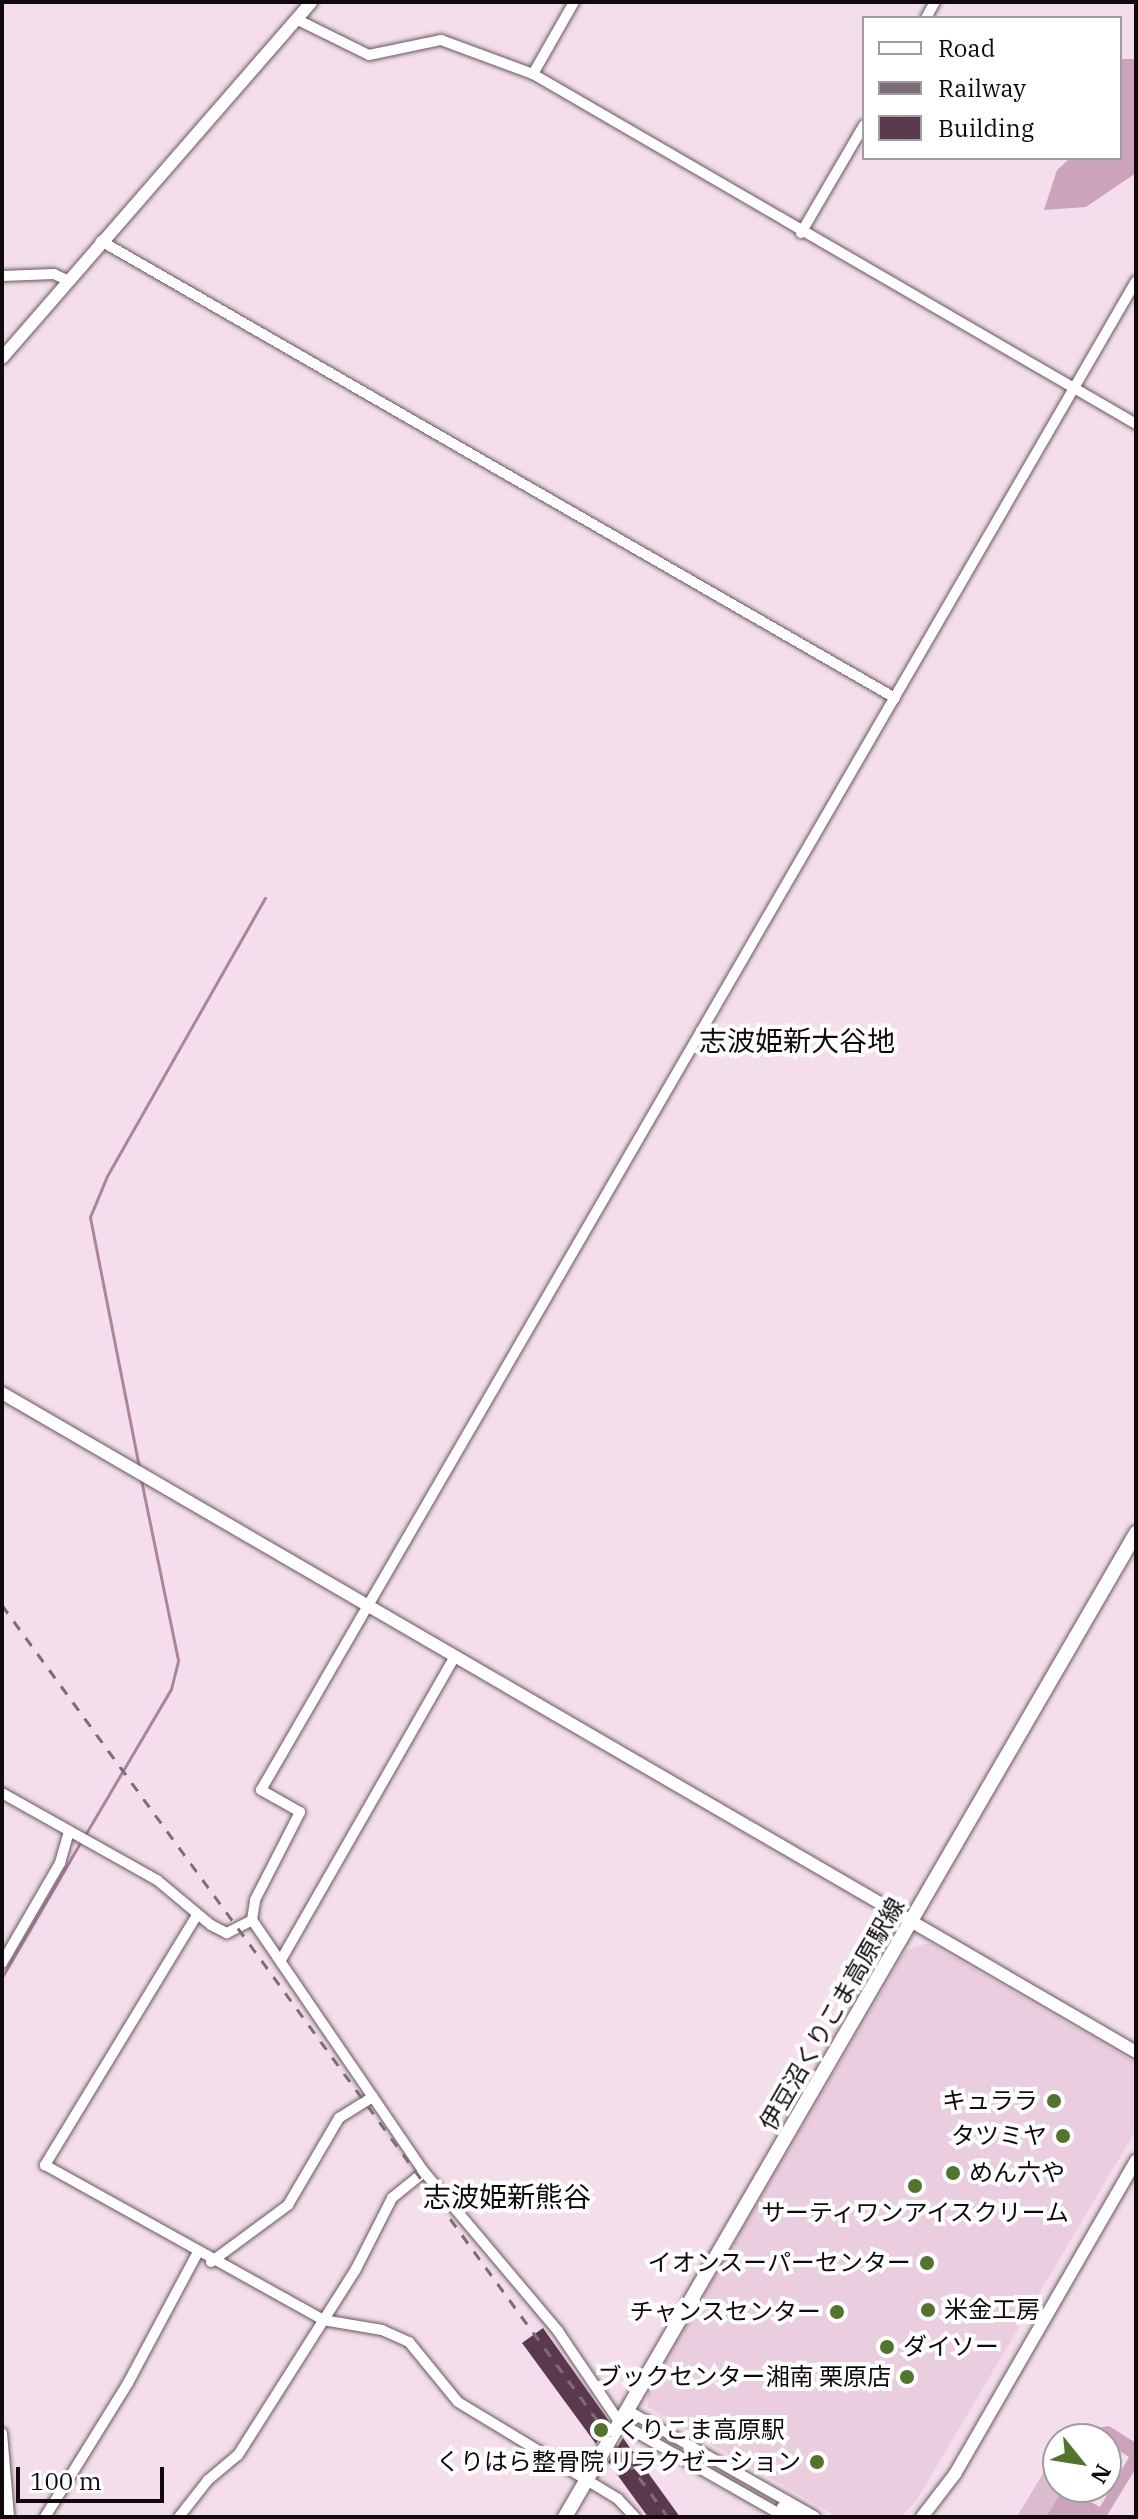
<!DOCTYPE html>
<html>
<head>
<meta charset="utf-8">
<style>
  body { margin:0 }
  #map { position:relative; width:1138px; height:2519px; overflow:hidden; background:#f4deeb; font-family:"IBM Plex Serif","Noto Sans JP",serif }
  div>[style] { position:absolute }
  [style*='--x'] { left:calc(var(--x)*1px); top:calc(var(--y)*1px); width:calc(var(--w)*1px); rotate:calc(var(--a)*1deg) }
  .built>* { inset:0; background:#eacedf }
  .green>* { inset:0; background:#dbbbce }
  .forest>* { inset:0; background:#cba4bc }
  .stream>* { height:3px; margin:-1.5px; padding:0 1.5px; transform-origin:1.5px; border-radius:1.5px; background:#ab859d }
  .building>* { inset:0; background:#5a394f }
  .roads { filter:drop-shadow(0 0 2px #695762) drop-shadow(0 0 2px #695762) }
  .minor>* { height:10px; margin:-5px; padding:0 5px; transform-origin:5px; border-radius:5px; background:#fff }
  .tertiary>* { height:12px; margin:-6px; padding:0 6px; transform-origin:6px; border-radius:6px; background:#fff }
  .secondary>* { height:14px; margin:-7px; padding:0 7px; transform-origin:7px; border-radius:7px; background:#fff }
  .rail>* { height:3px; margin-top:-1.5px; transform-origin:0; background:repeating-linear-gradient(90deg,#7c6e77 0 10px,transparent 0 20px) }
  .dots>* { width:22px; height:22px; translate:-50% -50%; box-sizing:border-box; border:4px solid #fff; border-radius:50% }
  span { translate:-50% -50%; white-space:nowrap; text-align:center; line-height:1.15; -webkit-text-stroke:8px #fff; paint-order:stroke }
  .street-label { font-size:24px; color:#100a0e }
  .poi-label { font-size:24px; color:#100a0e }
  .right { translate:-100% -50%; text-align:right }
  .left { translate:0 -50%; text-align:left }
  .quarter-label { font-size:28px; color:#100a0e }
  .frame { position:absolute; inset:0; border:4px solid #100a0e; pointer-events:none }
  .legend { position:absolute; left:862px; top:16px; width:260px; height:144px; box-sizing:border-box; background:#fff; border:2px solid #9f9d9f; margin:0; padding:10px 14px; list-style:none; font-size:24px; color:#100a0e }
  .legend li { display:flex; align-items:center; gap:16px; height:40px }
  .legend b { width:40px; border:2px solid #9f9d9f }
  .north { position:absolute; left:1042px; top:2423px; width:80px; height:80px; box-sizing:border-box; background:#fff; border:2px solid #9f9d9f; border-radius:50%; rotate:120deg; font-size:22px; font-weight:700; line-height:32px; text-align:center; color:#100a0e }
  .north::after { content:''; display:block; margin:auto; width:28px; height:36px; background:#52742c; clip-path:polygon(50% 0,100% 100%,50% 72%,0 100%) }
  .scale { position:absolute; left:16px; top:2467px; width:148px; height:36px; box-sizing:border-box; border:4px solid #100a0e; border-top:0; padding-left:10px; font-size:24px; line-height:28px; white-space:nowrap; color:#100a0e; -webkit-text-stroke:6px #fff; paint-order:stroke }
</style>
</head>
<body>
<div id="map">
  <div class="built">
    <i style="clip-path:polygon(929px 1943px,1136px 2063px,1136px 2130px,916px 2501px,900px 2517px,837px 2517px,648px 2407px,647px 2393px,906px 1950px)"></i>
  </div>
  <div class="green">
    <i style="clip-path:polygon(1058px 2448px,1058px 2487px,1064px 2487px,1046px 2517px,1017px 2517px)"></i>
  </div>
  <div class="forest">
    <i style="clip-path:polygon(1120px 59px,1136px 59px,1136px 173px,1086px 207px,1044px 210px,1057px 170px,1068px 160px,1120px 158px)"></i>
    <i style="clip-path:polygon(1109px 2426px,1136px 2443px,1136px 2468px,1106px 2517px,1046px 2517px,1064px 2487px,1088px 2487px,1085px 2499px,1100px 2507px,1129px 2457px,1115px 2448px,1106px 2454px,1106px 2439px,1092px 2439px,1098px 2428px)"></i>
  </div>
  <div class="stream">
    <i style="--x:139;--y:1467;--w:255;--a:-101.1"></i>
    <i style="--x:90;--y:1217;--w:44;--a:-67.5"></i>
    <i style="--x:107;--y:1176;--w:320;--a:-60.4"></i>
    <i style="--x:85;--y:1835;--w:169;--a:-59.5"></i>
    <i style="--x:171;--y:1689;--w:30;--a:-76"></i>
    <i style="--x:178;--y:1660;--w:185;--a:-101.6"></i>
    <i style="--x:2;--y:1977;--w:157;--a:-59.8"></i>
  </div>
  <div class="building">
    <i style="clip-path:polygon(543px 2328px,609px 2421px,596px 2444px,522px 2343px)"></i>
    <i style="clip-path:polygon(623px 2438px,680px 2517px,648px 2517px,608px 2462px)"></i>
  </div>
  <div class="roads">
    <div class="minor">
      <i style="--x:926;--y:18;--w:18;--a:-61"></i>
      <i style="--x:296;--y:19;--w:81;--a:26.3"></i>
      <i style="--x:369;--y:55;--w:74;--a:-11.8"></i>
      <i style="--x:441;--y:40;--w:98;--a:20.3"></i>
      <i style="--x:533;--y:74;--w:697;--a:30.13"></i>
      <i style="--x:533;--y:74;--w:83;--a:-60.3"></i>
      <i style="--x:801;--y:233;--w:125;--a:-59.7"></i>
      <i style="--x:101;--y:241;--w:916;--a:29.92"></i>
      <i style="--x:2;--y:276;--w:52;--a:-2.2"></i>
      <i style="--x:54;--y:274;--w:17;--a:25"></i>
      <i style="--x:2;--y:1793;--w:178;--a:29.3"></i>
      <i style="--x:157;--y:1880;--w:70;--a:39.8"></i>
      <i style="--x:211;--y:1925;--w:18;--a:27"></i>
      <i style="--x:227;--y:1933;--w:28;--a:-27"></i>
      <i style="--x:197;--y:1915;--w:293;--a:121.3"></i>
      <i style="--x:45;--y:2165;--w:318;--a:29.1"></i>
      <i style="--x:323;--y:2320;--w:60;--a:9.6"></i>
      <i style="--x:382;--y:2330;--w:30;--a:24"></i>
      <i style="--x:409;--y:2342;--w:77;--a:50.8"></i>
      <i style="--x:458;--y:2402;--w:187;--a:31.2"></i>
      <i style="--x:618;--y:2499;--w:25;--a:47"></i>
      <i style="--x:281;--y:1960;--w:350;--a:-60.2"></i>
      <i style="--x:2;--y:1963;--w:116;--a:-59.9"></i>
      <i style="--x:60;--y:1863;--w:32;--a:-74"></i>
      <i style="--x:211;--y:2262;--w:96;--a:-36.5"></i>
      <i style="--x:288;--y:2205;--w:101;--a:-59.6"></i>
      <i style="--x:339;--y:2118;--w:40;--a:-32"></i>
      <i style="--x:627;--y:2410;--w:216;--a:29.6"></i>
      <i style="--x:2;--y:2433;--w:84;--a:85.2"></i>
      <i style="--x:782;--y:2507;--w:20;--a:30"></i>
      <i style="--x:45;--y:2517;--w:158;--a:-58.2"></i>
      <i style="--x:128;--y:2383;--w:146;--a:-61.9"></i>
      <i style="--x:179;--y:2517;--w:47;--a:-51.9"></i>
      <i style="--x:208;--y:2480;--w:39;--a:-40"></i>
      <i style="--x:238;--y:2455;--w:220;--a:-57.6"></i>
      <i style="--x:356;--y:2269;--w:80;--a:-63.1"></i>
      <i style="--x:392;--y:2198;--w:41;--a:-39.1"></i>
      <i style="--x:785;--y:2517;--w:190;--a:-150.3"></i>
      <i style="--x:620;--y:2423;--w:111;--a:-124"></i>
      <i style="--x:558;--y:2331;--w:208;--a:-130.1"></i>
      <i style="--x:424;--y:2172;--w:305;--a:-124.3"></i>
      <i style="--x:252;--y:1920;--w:20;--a:-81"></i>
      <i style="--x:255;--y:1900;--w:99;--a:-62.9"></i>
      <i style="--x:300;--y:1812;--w:45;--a:-150.6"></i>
      <i style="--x:261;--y:1790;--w:1744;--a:-59.89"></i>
    </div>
    <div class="tertiary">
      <i style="--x:2;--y:358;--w:471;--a:-49"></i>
      <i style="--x:2;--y:1393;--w:1312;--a:30.16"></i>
      <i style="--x:922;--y:2517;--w:54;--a:-52.5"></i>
      <i style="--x:955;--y:2474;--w:362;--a:-60"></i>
    </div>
    <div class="secondary">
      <i style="--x:565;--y:2517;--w:1138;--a:-59.87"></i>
    </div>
  </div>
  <div class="rail">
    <i style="--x:2;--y:1605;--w:1129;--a:53.86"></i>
  </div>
  <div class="dots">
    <i style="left:1054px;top:2101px;background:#52742c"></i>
    <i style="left:1063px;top:2136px;background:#52742c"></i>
    <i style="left:953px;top:2173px;background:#52742c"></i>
    <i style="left:915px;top:2186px;background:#52742c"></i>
    <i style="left:927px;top:2263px;background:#52742c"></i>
    <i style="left:928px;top:2310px;background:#52742c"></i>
    <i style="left:837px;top:2312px;background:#52742c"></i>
    <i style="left:887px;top:2347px;background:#52742c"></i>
    <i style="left:907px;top:2377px;background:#52742c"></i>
    <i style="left:601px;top:2430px;background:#52742c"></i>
    <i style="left:817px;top:2462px;background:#52742c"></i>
  </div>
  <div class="street-label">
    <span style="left:832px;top:2014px;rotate:-60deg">伊豆沼くりこま高原駅線</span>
  </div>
  <div class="poi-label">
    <span class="right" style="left:1038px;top:2101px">キュララ</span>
    <span class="right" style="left:1047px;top:2136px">タツミヤ</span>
    <span class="left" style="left:969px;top:2173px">めん六や</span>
    <span style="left:915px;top:2213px">サーティワンアイスクリーム</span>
    <span class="right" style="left:911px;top:2263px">イオンスーパーセンター</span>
    <span class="left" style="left:944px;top:2310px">米金工房</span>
    <span class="right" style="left:821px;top:2312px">チャンスセンター</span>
    <span class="left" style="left:903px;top:2347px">ダイソー</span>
    <span class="right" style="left:891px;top:2377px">ブックセンター湘南 栗原店</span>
    <span class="left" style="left:617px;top:2430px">くりこま高原駅</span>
    <span class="right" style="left:801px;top:2462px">くりはら整骨院 リラクゼーション</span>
  </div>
  <div class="quarter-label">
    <span style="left:797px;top:1041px">志波姫新大谷地</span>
    <span style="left:507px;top:2197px">志波姫新熊谷</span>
  </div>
  <div class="frame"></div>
  <ul class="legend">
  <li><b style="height:10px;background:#fff"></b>Road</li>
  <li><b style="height:10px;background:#7c6e77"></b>Railway</li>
  <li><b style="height:22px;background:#5a394f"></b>Building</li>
  </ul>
  <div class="north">N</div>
  <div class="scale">100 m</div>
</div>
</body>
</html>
